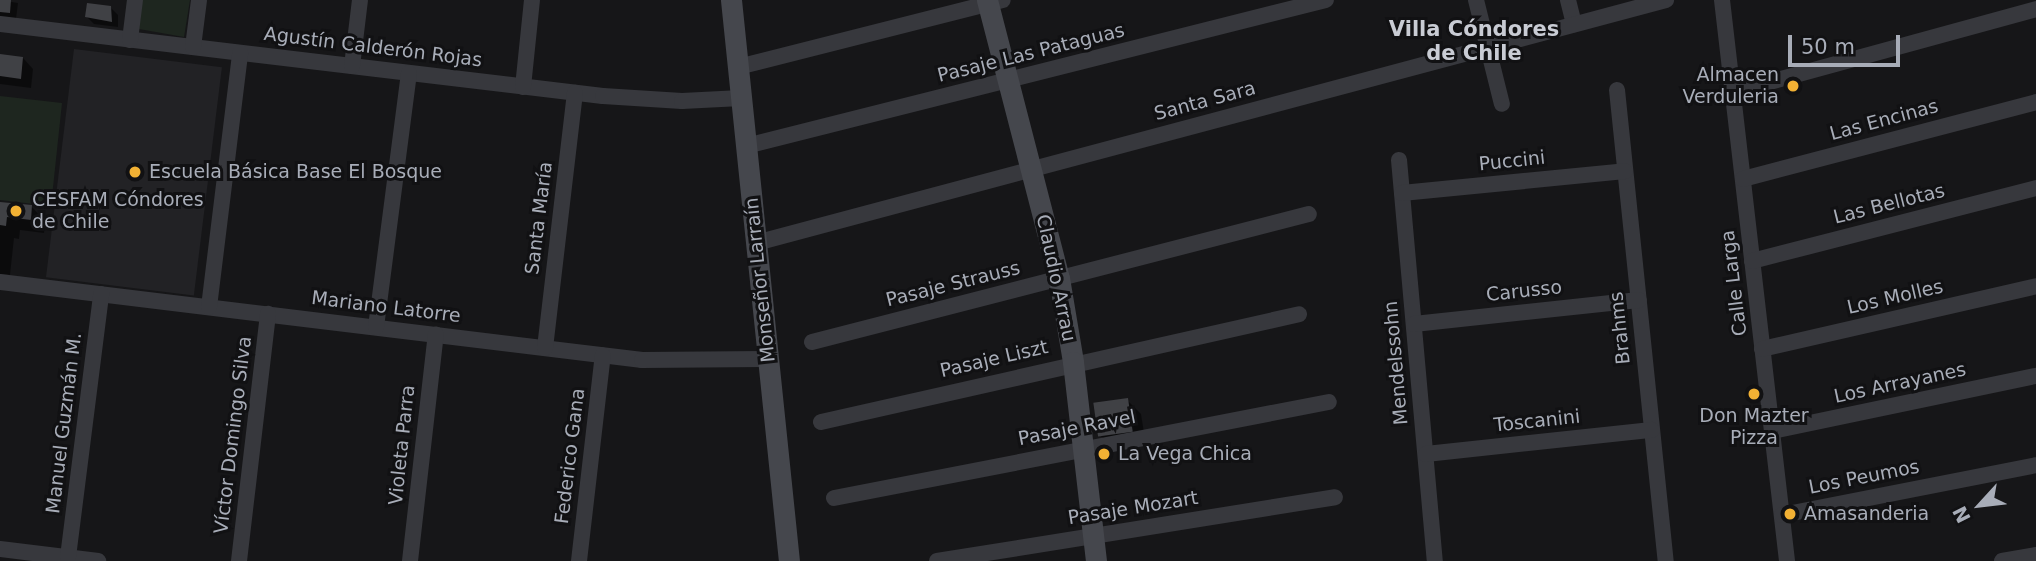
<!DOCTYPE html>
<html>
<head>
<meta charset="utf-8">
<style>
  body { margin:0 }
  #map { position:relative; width:2036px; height:561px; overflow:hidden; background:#161618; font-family:"DejaVu Sans",sans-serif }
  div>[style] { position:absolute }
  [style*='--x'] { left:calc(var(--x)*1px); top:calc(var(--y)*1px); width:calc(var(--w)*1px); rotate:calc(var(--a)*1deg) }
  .built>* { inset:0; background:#222225; transform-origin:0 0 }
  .green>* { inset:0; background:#1e261f }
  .shadow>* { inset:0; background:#0007 }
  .building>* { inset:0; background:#404145; transform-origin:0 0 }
  .street>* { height:16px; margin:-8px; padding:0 8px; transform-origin:8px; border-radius:8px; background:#37383d }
  .secondary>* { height:21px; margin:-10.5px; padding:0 10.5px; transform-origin:10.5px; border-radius:10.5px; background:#45474d }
  .dots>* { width:19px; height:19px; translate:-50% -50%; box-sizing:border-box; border:4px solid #111113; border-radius:50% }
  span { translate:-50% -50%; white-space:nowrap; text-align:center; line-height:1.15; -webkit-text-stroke:6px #111113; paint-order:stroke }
  .street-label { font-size:19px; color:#a8adb8 }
  .poi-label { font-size:19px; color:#a8adb8 }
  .right { translate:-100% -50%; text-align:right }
  .left { translate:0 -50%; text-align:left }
  .neighbourhood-label { font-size:21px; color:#c9ccd4; font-weight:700 }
  .north { position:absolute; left:1945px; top:470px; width:70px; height:70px; -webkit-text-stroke:5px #111113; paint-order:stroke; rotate:243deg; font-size:19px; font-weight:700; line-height:28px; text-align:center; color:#a8adb8 }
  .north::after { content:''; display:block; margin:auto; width:24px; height:32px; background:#a8adb8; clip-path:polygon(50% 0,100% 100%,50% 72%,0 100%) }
  .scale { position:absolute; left:1788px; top:35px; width:112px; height:32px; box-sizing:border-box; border:4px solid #a8adb8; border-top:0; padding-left:9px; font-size:21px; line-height:24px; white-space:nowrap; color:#a8adb8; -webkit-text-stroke:5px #111113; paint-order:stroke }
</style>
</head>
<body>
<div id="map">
  <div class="built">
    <i style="left:74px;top:49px;width:149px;height:230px;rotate:7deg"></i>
  </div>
  <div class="green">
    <i style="clip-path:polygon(142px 0,190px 0,184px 37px,139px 29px)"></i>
    <i style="clip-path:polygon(0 96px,62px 103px,51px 206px,0 200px)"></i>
  </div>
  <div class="shadow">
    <i style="clip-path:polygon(0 0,18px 3px,16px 19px,0 17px)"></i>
    <i style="clip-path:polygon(111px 8px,118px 15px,118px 27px,94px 24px,87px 17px)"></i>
    <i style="clip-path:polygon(0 56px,23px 58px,33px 69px,31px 88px,0 84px)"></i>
    <i style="clip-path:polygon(0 203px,32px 207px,45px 221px,44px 233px,20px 230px,19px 239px,14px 238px,10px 275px,0 274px)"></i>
    <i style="clip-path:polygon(1127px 400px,1141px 414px,1146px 445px,1115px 450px,1101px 436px)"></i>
  </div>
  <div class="building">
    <i style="clip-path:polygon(0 0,11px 0,10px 13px,0 12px)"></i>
    <i style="clip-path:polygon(87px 3px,111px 6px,112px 22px,85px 17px)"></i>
    <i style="clip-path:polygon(0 54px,23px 57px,21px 79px,0 76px)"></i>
    <i style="clip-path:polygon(0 202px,32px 205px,31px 220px,7px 217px,6px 226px,0 225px)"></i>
    <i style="left:1128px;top:398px;width:34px;height:35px;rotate:82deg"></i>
  </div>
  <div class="street">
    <i style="--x:1476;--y:0;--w:107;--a:76"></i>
    <i style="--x:1568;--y:0;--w:25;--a:76"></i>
    <i style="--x:1722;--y:0;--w:565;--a:83.39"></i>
    <i style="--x:0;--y:24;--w:607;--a:6.81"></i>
    <i style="--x:603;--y:96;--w:79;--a:3.6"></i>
    <i style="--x:682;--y:101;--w:59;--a:-2.9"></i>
    <i style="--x:130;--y:40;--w:40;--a:-82.9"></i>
    <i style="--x:193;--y:47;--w:47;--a:-82.7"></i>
    <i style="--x:352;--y:66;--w:66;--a:-83.1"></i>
    <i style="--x:738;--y:67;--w:273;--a:-14.2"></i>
    <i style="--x:523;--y:87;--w:87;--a:-84.1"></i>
    <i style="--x:1617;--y:90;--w:474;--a:84.1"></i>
    <i style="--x:1733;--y:92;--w:314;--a:-15.3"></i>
    <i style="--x:746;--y:146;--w:598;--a:-14.13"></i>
    <i style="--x:1399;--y:160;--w:403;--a:84.9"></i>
    <i style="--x:1743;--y:179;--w:303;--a:-14.7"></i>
    <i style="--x:1402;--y:193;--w:224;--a:-5.6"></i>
    <i style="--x:756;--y:243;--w:942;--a:-14.95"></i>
    <i style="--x:1752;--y:261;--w:293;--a:-14.4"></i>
    <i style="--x:0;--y:282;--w:647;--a:6.93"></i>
    <i style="--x:642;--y:360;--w:126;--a:-0.5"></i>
    <i style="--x:209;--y:307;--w:256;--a:-83"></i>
    <i style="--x:1414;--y:324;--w:226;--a:-6.1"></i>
    <i style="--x:376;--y:327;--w:256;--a:-82.6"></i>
    <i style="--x:812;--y:342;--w:513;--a:-14.44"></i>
    <i style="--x:545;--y:348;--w:257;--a:-83.3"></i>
    <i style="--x:1762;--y:349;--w:281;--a:-12.9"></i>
    <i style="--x:821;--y:422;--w:490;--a:-12.7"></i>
    <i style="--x:1772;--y:431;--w:270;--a:-11.8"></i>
    <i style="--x:1426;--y:454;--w:227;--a:-6.1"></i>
    <i style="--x:834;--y:498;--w:504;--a:-10.98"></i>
    <i style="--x:1782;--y:515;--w:259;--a:-11.1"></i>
    <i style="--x:0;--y:549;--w:99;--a:7"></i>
    <i style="--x:68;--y:557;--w:265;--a:-82.8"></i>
    <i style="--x:239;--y:561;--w:249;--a:-83.3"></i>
    <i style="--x:410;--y:561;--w:228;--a:-83.5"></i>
    <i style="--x:579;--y:561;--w:207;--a:-83.4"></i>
    <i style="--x:937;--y:561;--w:403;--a:-9.1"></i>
    <i style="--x:2002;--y:561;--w:35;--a:-10"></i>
  </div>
  <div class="secondary">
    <i style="--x:731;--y:0;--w:564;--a:84.1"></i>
    <i style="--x:987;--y:0;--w:287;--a:75.5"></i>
    <i style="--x:1059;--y:278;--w:85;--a:80.5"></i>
    <i style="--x:1073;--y:362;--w:200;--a:83.4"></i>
  </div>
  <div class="dots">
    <i style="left:1793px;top:86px;background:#f2b134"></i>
    <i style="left:135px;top:172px;background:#f2b134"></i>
    <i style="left:16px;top:211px;background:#f2b134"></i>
    <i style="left:1754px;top:394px;background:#f2b134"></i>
    <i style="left:1104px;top:454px;background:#f2b134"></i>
    <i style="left:1790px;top:514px;background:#f2b134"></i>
  </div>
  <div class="street-label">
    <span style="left:373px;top:47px;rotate:7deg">Agustín Calderón Rojas</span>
    <span style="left:1031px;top:53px;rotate:-14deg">Pasaje Las Pataguas</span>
    <span style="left:1205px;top:101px;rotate:-15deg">Santa Sara</span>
    <span style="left:1884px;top:120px;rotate:-15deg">Las Encinas</span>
    <span style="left:1512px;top:161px;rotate:-6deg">Puccini</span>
    <span style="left:1889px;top:204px;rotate:-14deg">Las Bellotas</span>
    <span style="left:539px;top:218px;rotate:-83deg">Santa María</span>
    <span style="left:1056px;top:278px;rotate:78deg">Claudio Arrau</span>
    <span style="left:760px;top:280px;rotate:-96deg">Monseñor Larraín</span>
    <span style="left:1734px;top:283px;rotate:-97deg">Calle Larga</span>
    <span style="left:953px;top:284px;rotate:-14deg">Pasaje Strauss</span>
    <span style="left:1524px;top:291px;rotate:-6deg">Carusso</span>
    <span style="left:1895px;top:297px;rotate:-13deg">Los Molles</span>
    <span style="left:386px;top:307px;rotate:7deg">Mariano Latorre</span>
    <span style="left:1620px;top:328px;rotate:-96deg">Brahms</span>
    <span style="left:994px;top:359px;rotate:-13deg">Pasaje Liszt</span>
    <span style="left:1396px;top:363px;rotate:-95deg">Mendelssohn</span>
    <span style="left:1900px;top:383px;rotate:-12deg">Los Arrayanes</span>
    <span style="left:1537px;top:421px;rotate:-6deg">Toscanini</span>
    <span style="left:64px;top:423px;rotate:-83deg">Manuel Guzmán M.</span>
    <span style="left:1077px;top:428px;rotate:-11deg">Pasaje Ravel</span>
    <span style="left:233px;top:435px;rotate:-83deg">Víctor Domingo Silva</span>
    <span style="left:402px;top:445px;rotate:-84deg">Violeta Parra</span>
    <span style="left:570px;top:456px;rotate:-83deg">Federico Gana</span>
    <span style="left:1864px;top:477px;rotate:-11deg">Los Peumos</span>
    <span style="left:1133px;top:508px;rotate:-9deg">Pasaje Mozart</span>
  </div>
  <div class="poi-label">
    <span class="right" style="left:1779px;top:86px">Almacen<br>Verduleria</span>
    <span class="left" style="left:149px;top:172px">Escuela Básica Base El Bosque</span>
    <span class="left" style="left:32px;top:211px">CESFAM Cóndores<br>de Chile</span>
    <span style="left:1754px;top:427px">Don Mazter<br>Pizza</span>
    <span class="left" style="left:1118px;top:454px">La Vega Chica</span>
    <span class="left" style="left:1804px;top:514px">Amasanderia</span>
  </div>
  <div class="neighbourhood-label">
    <span style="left:1474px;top:41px">Villa Cóndores<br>de Chile</span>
  </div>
  <div class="north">N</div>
  <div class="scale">50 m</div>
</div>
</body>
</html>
